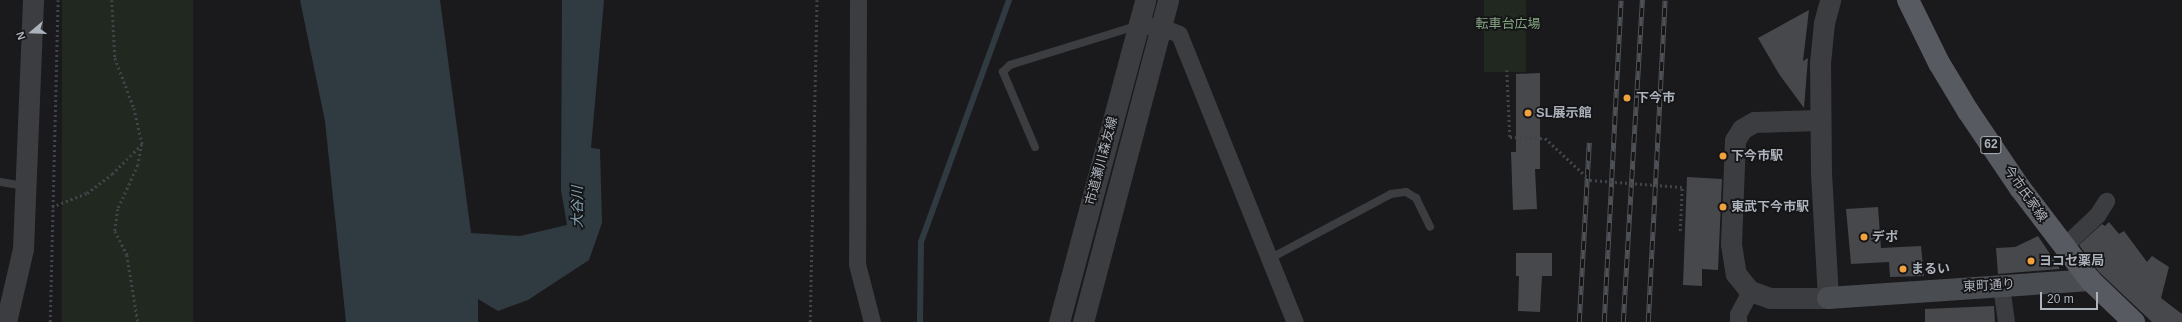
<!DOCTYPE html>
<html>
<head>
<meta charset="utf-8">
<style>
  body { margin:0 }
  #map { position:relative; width:2182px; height:322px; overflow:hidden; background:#1a1a1c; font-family:Arial,"Noto Sans JP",sans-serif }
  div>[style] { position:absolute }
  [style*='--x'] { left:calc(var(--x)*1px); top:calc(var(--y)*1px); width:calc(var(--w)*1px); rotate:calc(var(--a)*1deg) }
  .green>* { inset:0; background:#202820; transform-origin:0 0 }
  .water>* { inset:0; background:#303b41 }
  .stream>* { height:6px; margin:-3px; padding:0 3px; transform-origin:3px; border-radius:3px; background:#303b41 }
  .building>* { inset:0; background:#47484c }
  .path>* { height:2.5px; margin-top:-1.25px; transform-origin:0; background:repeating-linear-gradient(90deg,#414448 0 2px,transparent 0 5px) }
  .service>* { height:8px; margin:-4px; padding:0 4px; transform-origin:4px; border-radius:4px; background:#3b3d41 }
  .minor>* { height:17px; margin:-8.5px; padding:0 8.5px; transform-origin:8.5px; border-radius:8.5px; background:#3b3d41 }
  .tertiary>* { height:21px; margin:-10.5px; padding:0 10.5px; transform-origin:10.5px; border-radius:10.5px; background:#3b3d41 }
  .secondary>* { height:22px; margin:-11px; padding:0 11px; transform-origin:11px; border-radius:11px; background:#494c51 }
  .primary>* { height:22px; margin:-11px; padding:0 11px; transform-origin:11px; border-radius:11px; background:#575a60 }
  .rail>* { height:4.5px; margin-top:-2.25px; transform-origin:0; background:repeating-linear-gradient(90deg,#151517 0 9px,#4e5156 0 18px); box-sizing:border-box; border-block:1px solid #4e5156 }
  .path-bridge>* { height:2.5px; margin-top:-1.25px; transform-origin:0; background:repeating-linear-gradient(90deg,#414448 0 2px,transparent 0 5px) }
  .dots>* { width:11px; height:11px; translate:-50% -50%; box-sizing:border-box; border:2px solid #151517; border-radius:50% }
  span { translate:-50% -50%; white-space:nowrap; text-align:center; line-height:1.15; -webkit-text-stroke:3.5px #151517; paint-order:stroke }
  .shield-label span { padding:1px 3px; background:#151517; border:1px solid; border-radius:3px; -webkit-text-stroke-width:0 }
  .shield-label { font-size:12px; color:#adb3bc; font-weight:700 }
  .park-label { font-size:13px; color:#86a684 }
  .poi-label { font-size:13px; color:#adb3bc; font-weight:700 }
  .left { translate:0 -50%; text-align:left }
  .street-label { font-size:13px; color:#adb3bc }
  .water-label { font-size:14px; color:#85a4b6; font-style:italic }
  .north { position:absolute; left:12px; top:12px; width:40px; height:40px; -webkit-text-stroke:3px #151517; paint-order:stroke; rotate:251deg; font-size:11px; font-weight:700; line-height:16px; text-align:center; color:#adb3bc }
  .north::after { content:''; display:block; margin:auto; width:14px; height:18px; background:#adb3bc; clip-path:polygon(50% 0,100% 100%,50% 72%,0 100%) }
  .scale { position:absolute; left:2040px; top:292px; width:58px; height:18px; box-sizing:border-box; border:2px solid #adb3bc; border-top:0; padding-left:5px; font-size:12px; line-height:14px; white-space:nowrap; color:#adb3bc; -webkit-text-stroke:3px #151517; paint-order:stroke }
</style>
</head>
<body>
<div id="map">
  <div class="green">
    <i style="left:62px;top:0;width:131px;height:322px"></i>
    <i style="left:1484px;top:0;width:42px;height:72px"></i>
  </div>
  <div class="water">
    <i style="clip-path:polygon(300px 0,440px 0,471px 233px,520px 236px,567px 225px,561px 190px,562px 0,604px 0,591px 148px,600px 149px,602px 223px,589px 260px,528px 300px,498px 311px,478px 299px,478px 322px,346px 322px,325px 121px)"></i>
  </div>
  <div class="stream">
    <i style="--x:920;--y:322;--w:80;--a:-89.3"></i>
    <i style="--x:921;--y:242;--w:258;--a:-70"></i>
  </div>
  <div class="building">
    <i style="clip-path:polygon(1809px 10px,1803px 61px,1808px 58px,1804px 108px,1779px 74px,1758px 38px)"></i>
    <i style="clip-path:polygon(1540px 73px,1540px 169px,1535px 169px,1537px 209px,1513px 210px,1511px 152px,1516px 152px,1516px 74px)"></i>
    <i style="clip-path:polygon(1687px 177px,1722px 179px,1718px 270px,1702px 269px,1702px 286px,1683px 285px)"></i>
    <i style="clip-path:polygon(1878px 207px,1881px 248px,1921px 246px,1924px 276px,1890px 277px,1889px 262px,1851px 264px,1846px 209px)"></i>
    <i style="clip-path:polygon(2109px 222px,2119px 234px,2124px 231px,2147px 262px,2152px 256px,2169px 267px,2161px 298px,2182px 314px,2182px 322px,2152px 322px,2099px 272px,2079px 245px,2102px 224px,2105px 226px)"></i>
    <i style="clip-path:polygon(2038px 236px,2060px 269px,1998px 274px,1996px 248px,2015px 247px)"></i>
    <i style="clip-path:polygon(1516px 253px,1552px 253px,1552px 276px,1542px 276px,1540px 312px,1518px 311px,1519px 276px,1516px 276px)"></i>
    <i style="clip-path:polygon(1994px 306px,1995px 322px,1925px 322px,1925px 309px)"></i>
  </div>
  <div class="path">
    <i style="--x:112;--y:0;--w:58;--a:87"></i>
    <i style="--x:115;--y:58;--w:53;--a:69.2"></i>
    <i style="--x:134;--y:108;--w:37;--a:77"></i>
    <i style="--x:142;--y:144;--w:21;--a:101"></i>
    <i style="--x:138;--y:165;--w:48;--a:114.4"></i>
    <i style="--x:118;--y:209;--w:22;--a:98"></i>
    <i style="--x:115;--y:231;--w:27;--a:63"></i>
    <i style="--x:127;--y:255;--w:68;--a:80.7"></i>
    <i style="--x:1507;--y:70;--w:67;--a:87.4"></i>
    <i style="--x:52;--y:207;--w:38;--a:-22"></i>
    <i style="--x:87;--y:193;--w:31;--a:-37"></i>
    <i style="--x:112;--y:174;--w:41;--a:-45"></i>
    <i style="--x:1680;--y:231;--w:44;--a:-87.4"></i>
    <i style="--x:50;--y:322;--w:322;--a:-88.6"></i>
    <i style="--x:810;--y:322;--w:322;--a:-88.8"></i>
  </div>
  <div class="service">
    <i style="--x:1035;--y:147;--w:82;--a:-113.1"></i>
    <i style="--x:1003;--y:72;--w:10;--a:-45"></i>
    <i style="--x:1010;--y:65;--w:132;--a:-17.2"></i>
    <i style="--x:0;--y:182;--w:25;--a:9"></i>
    <i style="--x:1271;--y:258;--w:136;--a:-28.1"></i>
    <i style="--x:1391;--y:194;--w:15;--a:-8"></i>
    <i style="--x:1406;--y:192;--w:12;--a:31"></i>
    <i style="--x:1416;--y:198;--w:32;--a:64"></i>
  </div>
  <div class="minor">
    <i style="--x:858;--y:0;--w:264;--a:90.2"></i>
    <i style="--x:857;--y:264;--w:60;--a:75.5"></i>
    <i style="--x:1139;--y:25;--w:22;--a:5"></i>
    <i style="--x:1161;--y:27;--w:19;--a:21"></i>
    <i style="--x:1179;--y:34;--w:310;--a:68.1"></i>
    <i style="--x:2063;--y:247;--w:47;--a:-43.3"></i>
    <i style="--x:2097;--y:215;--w:17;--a:-57"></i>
    <i style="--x:2001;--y:286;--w:36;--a:82"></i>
    <i style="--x:1738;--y:322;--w:8;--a:-90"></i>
    <i style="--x:1738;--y:314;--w:26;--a:-62"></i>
  </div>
  <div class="tertiary">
    <i style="--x:1820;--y:120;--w:66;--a:178.3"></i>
    <i style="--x:1754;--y:122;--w:14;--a:150"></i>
    <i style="--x:1742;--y:129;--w:13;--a:122"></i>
    <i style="--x:1735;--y:140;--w:104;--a:92.2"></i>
    <i style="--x:1731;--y:244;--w:30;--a:81"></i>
    <i style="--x:1736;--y:274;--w:22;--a:51"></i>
    <i style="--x:1750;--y:291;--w:21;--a:19"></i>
    <i style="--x:1770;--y:298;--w:58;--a:0"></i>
    <i style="--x:1828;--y:298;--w:124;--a:-93.2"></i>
    <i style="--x:1821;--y:174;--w:111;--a:-90.5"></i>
    <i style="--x:1820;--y:63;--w:40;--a:-84.3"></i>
    <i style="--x:1824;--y:23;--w:24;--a:-75"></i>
    <i style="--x:6;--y:322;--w:75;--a:-76.9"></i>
    <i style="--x:23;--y:249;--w:249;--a:-87.7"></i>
    <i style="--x:1059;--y:322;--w:333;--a:-75"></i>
    <i style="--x:1083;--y:322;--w:333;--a:-75.2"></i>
  </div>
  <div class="secondary">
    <i style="--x:1828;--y:298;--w:263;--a:-3.9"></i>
  </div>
  <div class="primary">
    <i style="--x:1908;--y:0;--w:70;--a:63.8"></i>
    <i style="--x:1939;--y:63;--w:56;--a:58.9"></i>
    <i style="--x:1968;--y:111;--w:93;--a:56"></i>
    <i style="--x:2020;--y:188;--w:116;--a:52.7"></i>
    <i style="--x:2090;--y:280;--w:61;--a:43.7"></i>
  </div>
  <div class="rail">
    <i style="--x:1579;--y:322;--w:180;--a:-86.8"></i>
    <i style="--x:1604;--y:322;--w:322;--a:-87"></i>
    <i style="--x:1623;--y:322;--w:323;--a:-86.6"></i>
    <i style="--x:1648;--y:322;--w:322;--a:-87"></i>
  </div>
  <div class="path-bridge">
    <i style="--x:1510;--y:137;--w:35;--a:2"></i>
    <i style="--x:1545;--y:138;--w:62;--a:43"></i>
    <i style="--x:1590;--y:180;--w:92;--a:4.4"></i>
  </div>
  <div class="dots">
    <i style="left:1627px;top:98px;background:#f1a13d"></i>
    <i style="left:1528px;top:113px;background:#f1a13d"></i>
    <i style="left:1723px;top:156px;background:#f1a13d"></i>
    <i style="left:1723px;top:207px;background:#f1a13d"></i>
    <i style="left:1864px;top:237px;background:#f1a13d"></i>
    <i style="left:2031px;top:261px;background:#f1a13d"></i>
    <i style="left:1903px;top:269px;background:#f1a13d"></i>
  </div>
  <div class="shield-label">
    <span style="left:1991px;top:145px">62</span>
  </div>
  <div class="park-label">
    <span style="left:1508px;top:24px">転車台広場</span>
  </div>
  <div class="poi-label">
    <span class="left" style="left:1636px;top:98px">下今市</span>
    <span class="left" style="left:1536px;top:113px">SL展示館</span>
    <span class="left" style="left:1731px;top:156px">下今市駅</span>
    <span class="left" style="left:1731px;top:207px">東武下今市駅</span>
    <span class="left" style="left:1872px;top:237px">デポ</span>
    <span class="left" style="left:2039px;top:261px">ヨコセ薬局</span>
    <span class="left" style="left:1911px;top:269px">まるい</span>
  </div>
  <div class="street-label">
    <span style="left:1102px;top:161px;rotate:-75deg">市道瀬川森友線</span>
    <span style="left:2025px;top:194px;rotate:55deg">今市氏家線</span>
    <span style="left:1989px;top:286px;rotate:-3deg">東町通り</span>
  </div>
  <div class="water-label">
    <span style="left:577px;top:207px;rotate:-90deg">大谷川</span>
  </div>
  <div class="north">N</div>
  <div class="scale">20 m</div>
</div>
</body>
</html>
